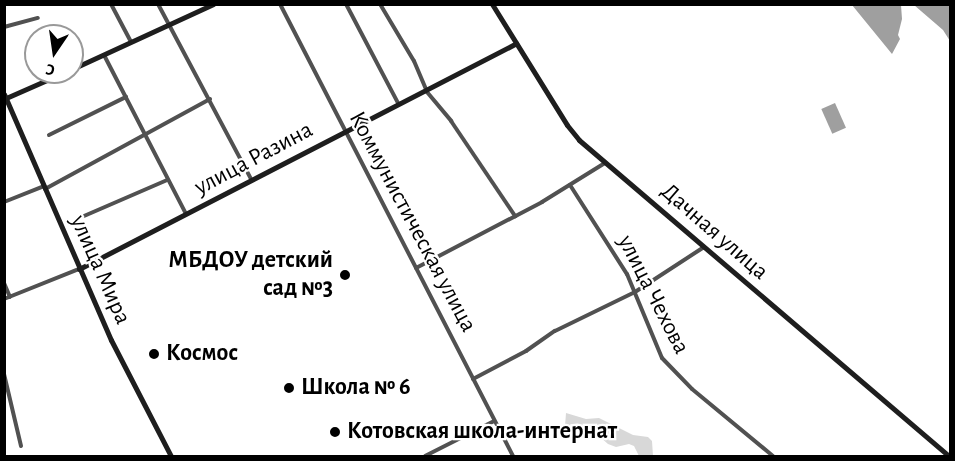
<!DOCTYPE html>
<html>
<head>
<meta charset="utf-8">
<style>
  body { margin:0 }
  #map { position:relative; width:955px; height:461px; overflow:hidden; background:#fff; font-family:"Alegreya Sans",sans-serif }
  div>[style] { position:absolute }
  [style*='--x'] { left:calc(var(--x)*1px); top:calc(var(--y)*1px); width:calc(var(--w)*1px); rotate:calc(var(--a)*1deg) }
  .green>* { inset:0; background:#d8d8d8 }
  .water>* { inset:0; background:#9f9f9f; transform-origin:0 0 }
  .street>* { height:4px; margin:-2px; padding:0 2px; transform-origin:2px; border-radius:2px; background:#515151 }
  .secondary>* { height:5px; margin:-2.5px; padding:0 2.5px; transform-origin:2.5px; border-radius:2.5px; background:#1e1e1e }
  .dots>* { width:16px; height:16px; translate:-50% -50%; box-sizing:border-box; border:3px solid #fff; border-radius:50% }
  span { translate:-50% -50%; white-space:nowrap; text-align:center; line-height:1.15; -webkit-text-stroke:4.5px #fff; paint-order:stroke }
  .street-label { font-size:24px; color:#000 }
  .poi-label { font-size:24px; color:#000; font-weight:700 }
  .right { translate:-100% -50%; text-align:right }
  .left { translate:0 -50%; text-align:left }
  .frame { position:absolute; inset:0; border:6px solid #000; pointer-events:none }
  .north { position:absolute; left:24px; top:24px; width:60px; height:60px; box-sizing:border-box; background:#fff; border:2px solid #999; border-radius:50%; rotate:193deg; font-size:16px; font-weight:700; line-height:24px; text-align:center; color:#000 }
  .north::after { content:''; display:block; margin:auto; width:21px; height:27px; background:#000; clip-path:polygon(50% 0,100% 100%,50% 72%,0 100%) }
</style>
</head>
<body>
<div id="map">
  <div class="green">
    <i style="clip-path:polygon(566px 413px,586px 419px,599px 418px,633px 435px,648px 437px,652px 441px,653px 456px,639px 456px,634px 446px,629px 444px,616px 447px,608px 444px,592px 430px,565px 426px)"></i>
  </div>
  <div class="water">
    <i style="clip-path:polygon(852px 5px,901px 5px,902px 19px,898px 35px,900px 39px,892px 54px)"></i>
    <i style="clip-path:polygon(914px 5px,950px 5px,950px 41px,943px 30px)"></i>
    <i style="left:835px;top:103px;width:27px;height:15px;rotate:66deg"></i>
  </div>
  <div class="street">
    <i style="--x:111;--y:4;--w:43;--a:62.2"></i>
    <i style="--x:158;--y:4;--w:200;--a:62"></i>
    <i style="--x:280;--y:4;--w:509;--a:62.73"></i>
    <i style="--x:346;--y:4;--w:112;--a:62.3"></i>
    <i style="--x:380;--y:4;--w:66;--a:59.2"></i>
    <i style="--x:414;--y:61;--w:34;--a:67"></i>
    <i style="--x:427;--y:92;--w:38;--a:50"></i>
    <i style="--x:451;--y:121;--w:115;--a:56"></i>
    <i style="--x:4;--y:27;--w:35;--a:-15"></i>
    <i style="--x:104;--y:55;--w:179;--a:62.7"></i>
    <i style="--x:49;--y:135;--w:86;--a:-26.3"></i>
    <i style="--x:570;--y:185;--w:106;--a:57.4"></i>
    <i style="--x:627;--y:274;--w:91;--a:67.4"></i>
    <i style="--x:662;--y:358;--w:43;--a:45.9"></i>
    <i style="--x:692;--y:389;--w:105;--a:39.6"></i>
    <i style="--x:45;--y:189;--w:188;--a:-28.6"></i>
    <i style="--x:4;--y:202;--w:43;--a:-21.8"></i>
    <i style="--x:84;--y:216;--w:90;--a:-23.4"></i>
    <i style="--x:416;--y:268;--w:142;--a:-27.6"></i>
    <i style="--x:542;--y:202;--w:74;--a:-31.8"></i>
    <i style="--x:4;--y:283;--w:15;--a:67"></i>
    <i style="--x:4;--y:299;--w:81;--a:-21.8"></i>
    <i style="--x:4;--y:374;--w:74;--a:76.7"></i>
    <i style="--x:473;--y:379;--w:60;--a:-27.8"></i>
    <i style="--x:526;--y:351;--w:35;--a:-35"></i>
    <i style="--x:555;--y:331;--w:89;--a:-26"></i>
    <i style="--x:635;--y:292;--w:82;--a:-33.1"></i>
    <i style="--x:425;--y:456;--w:77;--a:-26.9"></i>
  </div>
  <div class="secondary">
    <i style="--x:492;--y:4;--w:142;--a:58.2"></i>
    <i style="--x:567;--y:125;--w:19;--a:51"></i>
    <i style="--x:579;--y:140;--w:487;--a:40.5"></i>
    <i style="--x:72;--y:69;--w:155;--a:-24.7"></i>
    <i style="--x:4;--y:94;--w:268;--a:66.5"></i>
    <i style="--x:111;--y:340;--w:131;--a:62.7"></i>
    <i style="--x:6;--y:98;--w:64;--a:-23.8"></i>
    <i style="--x:79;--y:269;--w:492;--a:-27.3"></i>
  </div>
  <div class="dots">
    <i style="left:345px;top:275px;background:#000"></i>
    <i style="left:154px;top:354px;background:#000"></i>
    <i style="left:289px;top:388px;background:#000"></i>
    <i style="left:335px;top:432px;background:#000"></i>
  </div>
  <div class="street-label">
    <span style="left:254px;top:159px;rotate:-28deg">улица Разина</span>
    <span style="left:412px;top:222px;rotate:62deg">Коммунистическая улица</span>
    <span style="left:714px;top:232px;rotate:41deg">Дачная улица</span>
    <span style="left:100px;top:270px;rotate:66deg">улица Мира</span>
    <span style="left:653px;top:295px;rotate:63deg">улица Чехова</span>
  </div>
  <div class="poi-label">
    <span class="right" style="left:333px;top:275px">МБДОУ детский<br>сад №3</span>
    <span class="left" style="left:166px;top:354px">Космос</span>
    <span class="left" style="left:301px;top:388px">Школа № 6</span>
    <span class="left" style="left:347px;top:432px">Котовская школа-интернат</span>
  </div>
  <div class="frame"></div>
  <div class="north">С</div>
</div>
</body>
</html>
